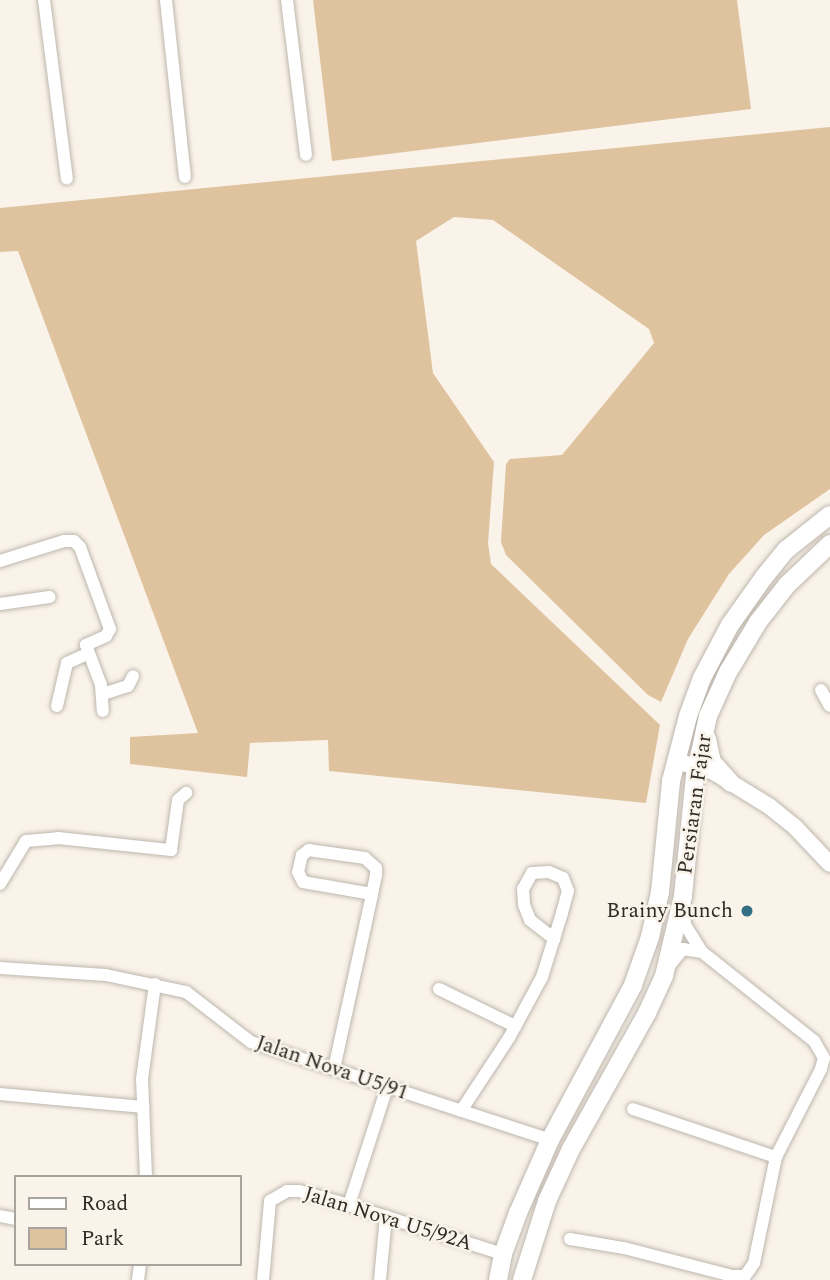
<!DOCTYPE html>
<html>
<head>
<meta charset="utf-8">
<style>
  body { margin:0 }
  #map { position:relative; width:830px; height:1280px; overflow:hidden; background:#faf3e9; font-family:Spectral,serif }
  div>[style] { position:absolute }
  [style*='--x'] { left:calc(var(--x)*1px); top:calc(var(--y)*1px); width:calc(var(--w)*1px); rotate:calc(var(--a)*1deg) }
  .green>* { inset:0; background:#dfc39f }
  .roads { filter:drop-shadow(0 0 2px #bdb6ad) drop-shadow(0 0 2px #bdb6ad) }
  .minor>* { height:12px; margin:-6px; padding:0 6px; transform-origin:6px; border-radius:6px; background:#fff }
  .tertiary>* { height:16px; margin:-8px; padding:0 8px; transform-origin:8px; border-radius:8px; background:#fff }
  .secondary>* { height:18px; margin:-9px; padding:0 9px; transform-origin:9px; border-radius:9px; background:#fff }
  .dots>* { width:19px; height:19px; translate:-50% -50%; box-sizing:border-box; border:4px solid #faf3e9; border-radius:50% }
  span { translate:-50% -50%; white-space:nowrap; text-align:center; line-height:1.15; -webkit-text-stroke:5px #faf3e9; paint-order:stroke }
  .street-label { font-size:21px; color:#2e2b28 }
  .poi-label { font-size:21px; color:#2e2b28 }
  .right { translate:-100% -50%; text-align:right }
  .legend { position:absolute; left:14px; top:1175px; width:228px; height:91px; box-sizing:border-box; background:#faf3e9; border:2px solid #a8a39c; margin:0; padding:9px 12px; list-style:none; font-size:21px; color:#2e2b28 }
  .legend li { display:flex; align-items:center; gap:14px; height:35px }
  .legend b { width:35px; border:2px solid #a8a39c }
</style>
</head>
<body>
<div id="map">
  <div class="green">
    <i style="clip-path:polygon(313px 0,737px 0,751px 109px,332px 161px)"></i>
    <i style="clip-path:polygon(830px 127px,830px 489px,764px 535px,729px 574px,688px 639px,661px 702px,648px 695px,506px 555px,501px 542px,506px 464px,510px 459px,562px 455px,654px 343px,649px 329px,493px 220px,454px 217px,416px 241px,433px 373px,494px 462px,488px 543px,491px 564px,660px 725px,646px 803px,329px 771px,328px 740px,250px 743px,247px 777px,130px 764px,130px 737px,198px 733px,18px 251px,0 252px,0 208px)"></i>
  </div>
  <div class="roads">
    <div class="minor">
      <i style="--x:44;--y:0;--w:180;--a:82.7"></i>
      <i style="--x:166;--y:0;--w:178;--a:83.9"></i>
      <i style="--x:287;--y:0;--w:156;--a:83"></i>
      <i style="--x:0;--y:561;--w:67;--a:-17.4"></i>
      <i style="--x:64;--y:541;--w:10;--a:0"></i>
      <i style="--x:74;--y:541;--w:8;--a:45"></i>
      <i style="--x:80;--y:547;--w:87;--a:69.9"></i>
      <i style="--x:110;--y:629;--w:8;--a:120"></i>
      <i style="--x:106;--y:636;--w:22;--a:156"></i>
      <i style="--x:86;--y:645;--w:43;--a:69.4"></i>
      <i style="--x:101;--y:685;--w:26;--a:86"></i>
      <i style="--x:0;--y:604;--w:50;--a:-8"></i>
      <i style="--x:821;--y:690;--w:18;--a:61"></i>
      <i style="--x:103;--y:694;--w:26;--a:-18"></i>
      <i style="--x:128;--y:686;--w:11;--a:-63"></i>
      <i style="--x:57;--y:706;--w:44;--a:-76.9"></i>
      <i style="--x:67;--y:663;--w:22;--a:-24"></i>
      <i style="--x:0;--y:884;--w:50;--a:-58.8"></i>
      <i style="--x:26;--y:841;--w:32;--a:-5"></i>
      <i style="--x:58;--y:838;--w:114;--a:6.1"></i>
      <i style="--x:171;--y:850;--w:50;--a:-82"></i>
      <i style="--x:178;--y:800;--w:11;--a:-41"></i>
      <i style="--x:669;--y:966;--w:22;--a:-51"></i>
      <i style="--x:683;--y:949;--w:19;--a:9"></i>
      <i style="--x:0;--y:968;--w:106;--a:3.8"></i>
      <i style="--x:106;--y:975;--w:82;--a:12"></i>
      <i style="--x:186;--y:992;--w:82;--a:37.6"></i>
      <i style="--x:251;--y:1042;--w:315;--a:18.1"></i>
      <i style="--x:439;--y:989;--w:85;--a:26"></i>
      <i style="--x:334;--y:1069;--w:179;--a:-77.7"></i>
      <i style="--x:372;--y:894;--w:19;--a:-78"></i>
      <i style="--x:376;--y:875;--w:7;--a:-90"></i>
      <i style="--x:376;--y:868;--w:15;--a:-138"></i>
      <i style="--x:365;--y:858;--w:57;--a:-171.9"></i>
      <i style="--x:309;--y:850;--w:9;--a:144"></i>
      <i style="--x:302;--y:855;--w:17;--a:103"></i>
      <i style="--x:298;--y:872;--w:11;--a:63"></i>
      <i style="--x:303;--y:882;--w:70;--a:9.9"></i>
      <i style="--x:0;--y:1094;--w:144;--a:5.2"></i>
      <i style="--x:633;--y:1109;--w:151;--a:18.6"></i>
      <i style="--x:461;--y:1111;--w:87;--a:-56.7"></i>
      <i style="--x:509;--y:1038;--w:69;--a:-61.6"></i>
      <i style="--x:542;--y:977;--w:67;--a:-72.6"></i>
      <i style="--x:562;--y:913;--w:23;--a:-75"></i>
      <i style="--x:568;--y:891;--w:14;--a:-111"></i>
      <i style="--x:563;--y:878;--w:15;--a:-157"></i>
      <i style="--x:549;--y:872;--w:17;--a:177"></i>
      <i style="--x:532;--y:873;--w:18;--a:119"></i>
      <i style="--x:523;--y:889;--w:16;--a:86"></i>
      <i style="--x:524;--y:905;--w:16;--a:68"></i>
      <i style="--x:530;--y:920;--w:31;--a:38"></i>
      <i style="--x:146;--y:1177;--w:98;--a:-92.3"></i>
      <i style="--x:142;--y:1079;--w:96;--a:-82.2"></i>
      <i style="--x:349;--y:1205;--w:124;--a:-72.1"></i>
      <i style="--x:0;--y:1216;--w:16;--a:11"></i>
      <i style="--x:570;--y:1239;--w:55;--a:9.5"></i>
      <i style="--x:624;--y:1248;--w:112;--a:14.5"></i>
      <i style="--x:732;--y:1276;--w:13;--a:0"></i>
      <i style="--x:745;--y:1276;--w:16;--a:-55"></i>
      <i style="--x:754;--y:1263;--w:108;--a:-78.3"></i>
      <i style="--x:776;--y:1157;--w:99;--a:-62.9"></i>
      <i style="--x:821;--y:1069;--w:11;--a:-75"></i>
      <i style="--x:824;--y:1058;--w:20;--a:-120"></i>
      <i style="--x:814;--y:1041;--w:143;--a:-141.5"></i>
      <i style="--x:702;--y:952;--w:32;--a:-122"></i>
      <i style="--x:685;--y:925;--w:17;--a:-93"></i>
      <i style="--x:138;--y:1280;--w:16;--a:-83"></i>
      <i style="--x:263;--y:1280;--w:79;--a:-84.9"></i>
      <i style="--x:270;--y:1201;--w:20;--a:-30"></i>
      <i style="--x:287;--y:1191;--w:12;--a:0"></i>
      <i style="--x:299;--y:1191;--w:52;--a:15.6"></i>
      <i style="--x:349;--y:1205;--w:162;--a:17.7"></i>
      <i style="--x:380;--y:1280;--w:64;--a:-84.6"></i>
    </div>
    <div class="tertiary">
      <i style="--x:676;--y:761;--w:37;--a:16"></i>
      <i style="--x:712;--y:771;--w:67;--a:31.6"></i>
      <i style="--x:769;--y:806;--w:32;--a:39"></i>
      <i style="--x:794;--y:826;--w:52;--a:46.5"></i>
    </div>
    <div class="secondary">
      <i style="--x:707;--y:739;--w:24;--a:78"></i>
      <i style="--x:712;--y:762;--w:28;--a:48"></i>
      <i style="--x:498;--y:1280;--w:26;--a:-79"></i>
      <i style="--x:503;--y:1254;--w:44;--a:-69.9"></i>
      <i style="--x:518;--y:1213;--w:80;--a:-66.3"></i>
      <i style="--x:550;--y:1140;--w:176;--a:-61.8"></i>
      <i style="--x:633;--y:985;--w:51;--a:-70.5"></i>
      <i style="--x:650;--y:937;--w:46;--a:-77.5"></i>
      <i style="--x:660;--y:892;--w:112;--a:-84.3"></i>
      <i style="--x:671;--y:781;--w:67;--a:-75.3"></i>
      <i style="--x:688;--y:716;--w:40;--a:-69.8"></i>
      <i style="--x:702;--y:678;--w:60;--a:-62.2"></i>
      <i style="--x:730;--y:625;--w:59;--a:-54.7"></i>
      <i style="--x:764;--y:577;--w:35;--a:-51"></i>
      <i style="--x:786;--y:550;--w:56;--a:-38.5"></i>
      <i style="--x:522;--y:1280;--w:83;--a:-72.4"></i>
      <i style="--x:547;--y:1201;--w:57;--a:-65.2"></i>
      <i style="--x:571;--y:1149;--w:156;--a:-60.8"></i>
      <i style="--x:647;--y:1013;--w:41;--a:-65.3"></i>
      <i style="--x:664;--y:976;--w:82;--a:-76.6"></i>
      <i style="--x:683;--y:896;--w:121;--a:-84.3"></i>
      <i style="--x:695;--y:776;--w:61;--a:-77.8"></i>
      <i style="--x:708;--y:716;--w:48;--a:-65.6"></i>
      <i style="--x:728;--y:672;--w:58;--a:-59"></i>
      <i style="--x:758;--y:622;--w:47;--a:-51.9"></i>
      <i style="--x:787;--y:585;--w:59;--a:-43.6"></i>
    </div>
  </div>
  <div class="dots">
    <i style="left:747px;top:911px;background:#326f85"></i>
  </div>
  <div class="street-label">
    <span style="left:695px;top:804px;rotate:-82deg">Persiaran Fajar</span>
    <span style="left:332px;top:1068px;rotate:19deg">Jalan Nova U5/91</span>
    <span style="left:388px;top:1219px;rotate:17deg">Jalan Nova U5/92A</span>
  </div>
  <div class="poi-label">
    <span class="right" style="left:733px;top:911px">Brainy Bunch</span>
  </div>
  <ul class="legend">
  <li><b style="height:9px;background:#fff"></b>Road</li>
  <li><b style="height:19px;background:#dfc39f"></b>Park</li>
  </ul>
</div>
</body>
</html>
